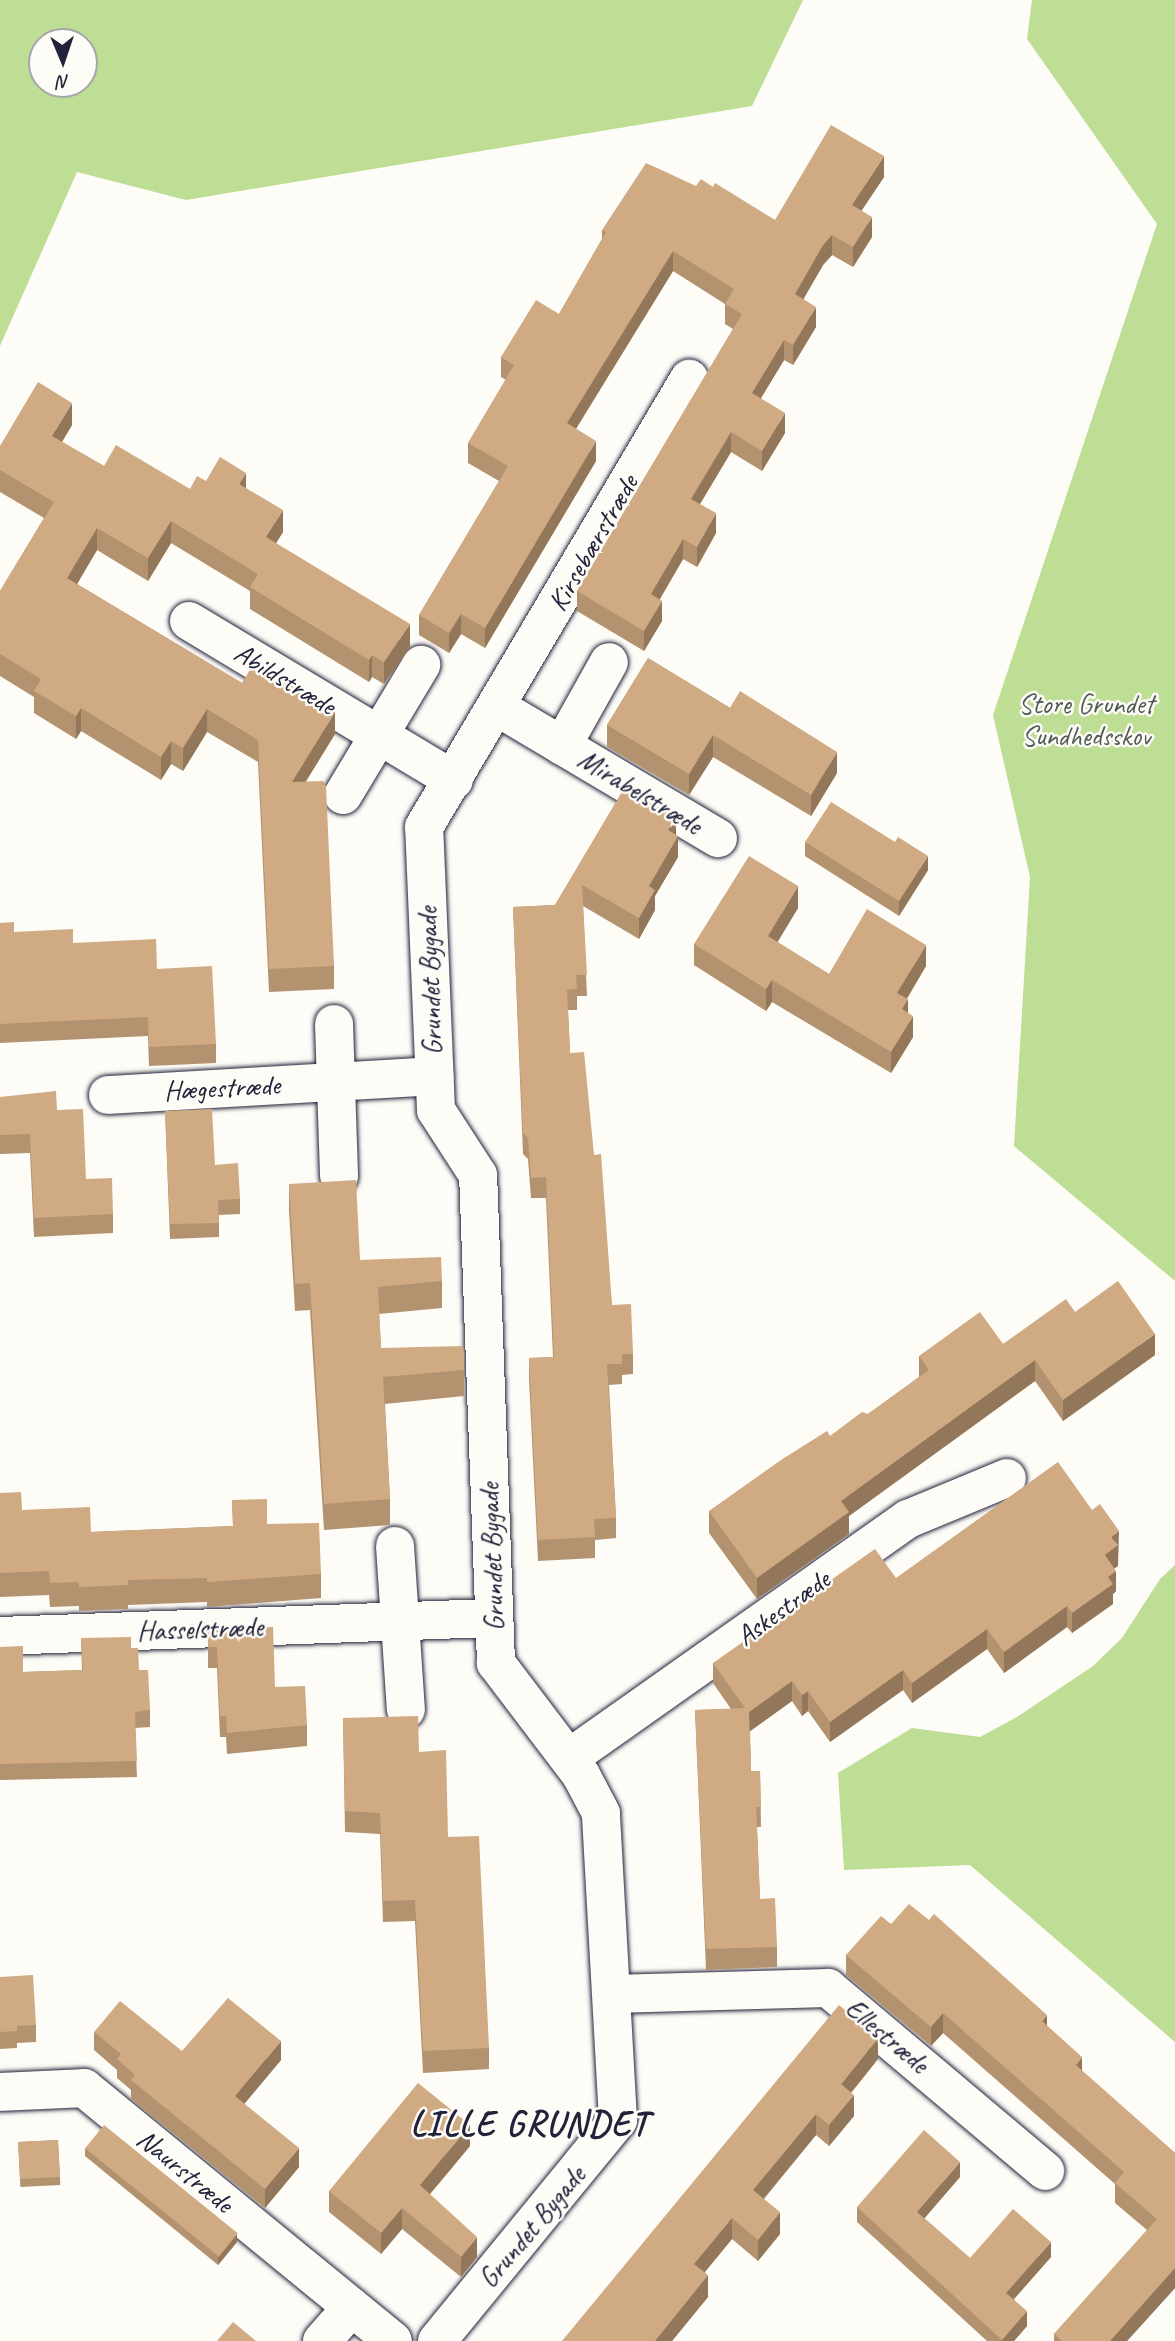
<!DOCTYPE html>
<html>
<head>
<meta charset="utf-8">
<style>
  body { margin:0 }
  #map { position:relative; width:1175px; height:2341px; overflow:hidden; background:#fdfcf7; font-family:Caveat,sans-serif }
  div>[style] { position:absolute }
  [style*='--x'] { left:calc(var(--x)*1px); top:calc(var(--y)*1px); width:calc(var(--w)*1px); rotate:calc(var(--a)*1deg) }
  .green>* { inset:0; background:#bedd95 }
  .roads { filter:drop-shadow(0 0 2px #22223b) drop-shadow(0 0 2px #22223b) }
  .minor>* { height:38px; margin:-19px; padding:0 19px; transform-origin:19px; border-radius:19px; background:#fdfcf7 }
  .wall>* { inset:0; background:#b39270; transform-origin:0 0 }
  .shaded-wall>* { inset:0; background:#92775b }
  .building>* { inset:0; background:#d0aa82; transform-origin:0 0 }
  span { translate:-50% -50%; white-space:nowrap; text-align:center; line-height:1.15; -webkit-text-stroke:5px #fdfcf7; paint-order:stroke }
  .street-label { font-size:28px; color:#22223b }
  .park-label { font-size:28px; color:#515a56 }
  .district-label { font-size:35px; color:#22223b; font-weight:700; letter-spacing:2px }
  .north { position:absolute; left:28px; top:28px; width:70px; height:70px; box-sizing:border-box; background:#fdfcf7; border:2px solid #a5a5ac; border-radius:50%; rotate:178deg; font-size:19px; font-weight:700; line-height:28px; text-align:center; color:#22223b }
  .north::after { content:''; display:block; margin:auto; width:24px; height:32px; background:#22223b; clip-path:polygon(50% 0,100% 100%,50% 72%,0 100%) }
</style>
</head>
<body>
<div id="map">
  <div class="green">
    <i style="clip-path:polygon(evenodd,0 0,803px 0,752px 106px,186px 200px,77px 172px,0 346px,0 0,42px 42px,84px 42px,84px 84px,42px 84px,42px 42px)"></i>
    <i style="clip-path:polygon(1032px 0,1175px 0,1175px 1281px,1014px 1146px,1030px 877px,993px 715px,1157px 224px,1027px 39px)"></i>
    <i style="clip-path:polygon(1175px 1565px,1175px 2042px,970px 1865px,844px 1870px,838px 1773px,912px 1728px,980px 1737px,1017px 1717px,1093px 1666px,1122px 1638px,1160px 1579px)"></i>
  </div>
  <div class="roads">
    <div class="minor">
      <i style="--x:189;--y:621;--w:309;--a:31"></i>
      <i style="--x:497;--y:707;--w:257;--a:30.7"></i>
      <i style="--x:562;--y:746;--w:96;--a:-60.8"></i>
      <i style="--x:343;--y:795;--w:152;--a:-59"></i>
      <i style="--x:334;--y:1024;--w:152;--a:88.1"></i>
      <i style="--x:108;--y:1095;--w:327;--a:-3.3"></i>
      <i style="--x:395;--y:1546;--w:164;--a:86.2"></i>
      <i style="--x:0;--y:1636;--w:493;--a:-2.1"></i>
      <i style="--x:569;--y:1758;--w:415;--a:-35.2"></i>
      <i style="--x:908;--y:1519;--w:107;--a:-22.5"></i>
      <i style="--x:613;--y:1994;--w:215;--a:-1.6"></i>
      <i style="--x:828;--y:1988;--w:284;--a:40.1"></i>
      <i style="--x:0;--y:2092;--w:84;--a:-2.7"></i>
      <i style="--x:84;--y:2088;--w:399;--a:39.3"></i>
      <i style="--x:322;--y:2341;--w:45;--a:-48.6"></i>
      <i style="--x:437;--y:2341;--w:286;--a:-50.7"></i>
      <i style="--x:618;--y:2120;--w:307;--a:-93.2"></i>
      <i style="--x:601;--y:1813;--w:43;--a:-117.8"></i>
      <i style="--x:581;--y:1775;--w:141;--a:-127.2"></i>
      <i style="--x:496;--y:1663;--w:488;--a:-92.1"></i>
      <i style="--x:478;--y:1175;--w:77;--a:-122.9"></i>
      <i style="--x:436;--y:1110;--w:283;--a:-92.4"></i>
      <i style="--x:424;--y:827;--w:521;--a:-59.39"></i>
    </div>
  </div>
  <div class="wall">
    <i style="clip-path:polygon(884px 177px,861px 211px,872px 237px,853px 267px,832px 255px,823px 265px,803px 299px,816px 327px,793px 365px,784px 360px,761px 398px,785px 433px,762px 471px,731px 452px,700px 504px,716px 533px,697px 567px,683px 559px,660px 599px,662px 621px,644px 651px,577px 611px,577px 591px,733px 329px,725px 324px,725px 304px,673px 271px,576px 429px,596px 461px,485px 648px,461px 634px,449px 653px,419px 635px,419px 615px,499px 481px,468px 463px,468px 443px,506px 380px,501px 377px,501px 357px,559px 314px,602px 239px,602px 230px,696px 186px,713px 187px,775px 220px)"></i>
    <i style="clip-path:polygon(72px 425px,62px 442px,104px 466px,190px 489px,206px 481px,246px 488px,283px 532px,276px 543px,410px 647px,384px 684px,372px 677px,369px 682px,250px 609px,250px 591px,171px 543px,148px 581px,97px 550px,77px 584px,242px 683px,335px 734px,306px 781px,334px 966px,334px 989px,269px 992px,258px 762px,207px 732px,183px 771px,171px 764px,161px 780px,81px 731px,76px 739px,34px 713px,34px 697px,0 676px,0 591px,44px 518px,0 492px,0 446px)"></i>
    <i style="clip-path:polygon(648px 658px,837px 773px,811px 816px,713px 757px,689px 795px,607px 747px,607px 725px)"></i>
    <i style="clip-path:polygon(625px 787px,676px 834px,678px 857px,655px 896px,655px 910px,639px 939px,583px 906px,587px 996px,577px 996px,577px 1010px,568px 1010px,570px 1053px,594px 1155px,612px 1305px,633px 1354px,633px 1374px,622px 1375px,622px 1384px,609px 1385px,616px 1518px,616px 1538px,595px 1540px,595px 1558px,538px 1561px,529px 1379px,529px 1358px,553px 1357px,546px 1198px,531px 1198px,528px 1159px,523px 1154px,513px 907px,555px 905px)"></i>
    <i style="clip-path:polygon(805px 842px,928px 870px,899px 916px,805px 856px)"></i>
    <i style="clip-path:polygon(798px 908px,777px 942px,829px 974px,926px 966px,907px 999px,908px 1013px,913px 1037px,891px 1073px,772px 1002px,766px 1011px,694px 965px,694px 944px)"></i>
    <i style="clip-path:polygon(0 923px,14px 932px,73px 943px,157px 969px,216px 1044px,216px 1063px,149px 1066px,148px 1036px,0 1043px)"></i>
    <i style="clip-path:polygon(0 1097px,57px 1110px,86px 1179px,113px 1214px,113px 1233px,34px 1237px,30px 1153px,0 1154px)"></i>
    <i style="clip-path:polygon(165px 1111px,215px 1165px,240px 1199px,240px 1214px,219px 1215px,219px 1237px,170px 1239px)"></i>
    <i style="clip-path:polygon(289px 1184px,360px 1260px,442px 1281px,442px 1308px,379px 1314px,381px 1348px,464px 1370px,464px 1396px,385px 1404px,390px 1499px,390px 1525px,324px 1530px,310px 1310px,295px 1311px,289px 1210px)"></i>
    <i style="clip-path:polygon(1075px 1312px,1155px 1355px,1063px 1421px,1035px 1381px,849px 1516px,849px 1534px,757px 1599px,709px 1533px,709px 1511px,830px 1436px,868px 1414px,919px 1377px,919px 1356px,1003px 1344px)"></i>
    <i style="clip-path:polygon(0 1493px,22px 1510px,91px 1532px,233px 1526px,232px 1500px,267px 1524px,321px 1574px,321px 1598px,207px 1607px,207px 1602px,128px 1605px,128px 1609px,79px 1611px,79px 1606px,50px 1607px,49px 1595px,0 1597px)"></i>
    <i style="clip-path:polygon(1119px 1551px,1118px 1552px,1118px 1566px,1114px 1568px,1116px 1591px,1113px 1594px,1113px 1604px,1072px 1633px,1067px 1627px,1004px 1673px,987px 1649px,912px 1703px,903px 1690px,830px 1742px,808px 1711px,802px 1716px,792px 1701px,750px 1731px,751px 1771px,760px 1771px,761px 1827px,757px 1827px,760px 1899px,777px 1947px,777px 1967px,706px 1970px,695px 1710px,731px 1709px,713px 1683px,713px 1663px,896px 1578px)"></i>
    <i style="clip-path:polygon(208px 1629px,275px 1687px,307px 1725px,307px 1746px,227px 1754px,226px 1737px,220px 1737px,217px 1668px,208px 1668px)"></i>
    <i style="clip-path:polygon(81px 1638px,131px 1648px,139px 1670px,150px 1710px,150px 1727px,135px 1728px,137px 1777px,0 1780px,0 1647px,23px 1672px,82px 1670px)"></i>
    <i style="clip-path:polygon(343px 1718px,419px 1752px,448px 1837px,489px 2048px,489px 2069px,423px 2073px,415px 1921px,383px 1922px,380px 1834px,345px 1832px)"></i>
    <i style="clip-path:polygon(891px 1924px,1047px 2026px,1082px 2071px,1175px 2153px,1175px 2288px,1127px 2341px,1054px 2341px,1054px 2334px,1147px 2230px,1115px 2203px,1115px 2184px,943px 2033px,931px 2046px,846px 1975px,846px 1955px)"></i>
    <i style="clip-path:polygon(0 1977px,36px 2025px,36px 2042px,17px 2043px,17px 2048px,0 2049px)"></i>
    <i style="clip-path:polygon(94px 2032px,182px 2051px,281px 2060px,244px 2104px,299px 2167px,265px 2208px,131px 2099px,131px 2090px,117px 2078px,117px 2070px,94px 2050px)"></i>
    <i style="clip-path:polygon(878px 2059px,851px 2093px,854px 2116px,829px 2146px,816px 2135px,764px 2199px,780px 2234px,758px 2261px,732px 2239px,705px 2272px,708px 2297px,672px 2341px,562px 2341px)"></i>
    <i style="left:58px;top:2140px;width:45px;height:40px;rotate:87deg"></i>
    <i style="clip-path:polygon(470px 2146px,430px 2194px,477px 2257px,461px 2277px,402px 2229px,381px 2254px,329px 2212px,329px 2191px)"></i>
    <i style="clip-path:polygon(85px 2148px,237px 2242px,218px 2265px,85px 2156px)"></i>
    <i style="clip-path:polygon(960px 2177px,924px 2218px,970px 2258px,1051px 2257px,1014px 2299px,1027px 2326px,1014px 2341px,987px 2341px,857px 2222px,857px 2207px)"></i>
  </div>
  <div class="shaded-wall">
    <i style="clip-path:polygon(884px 156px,884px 177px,852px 225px,852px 205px)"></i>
    <i style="clip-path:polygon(872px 217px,872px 237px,853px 267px,853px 247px)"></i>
    <i style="clip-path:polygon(832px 235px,832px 255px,823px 265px,795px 314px,795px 294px,823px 245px)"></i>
    <i style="clip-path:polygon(673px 251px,673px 271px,567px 443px,567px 423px)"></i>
    <i style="clip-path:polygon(816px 307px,816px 327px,793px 365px,793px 345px)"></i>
    <i style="clip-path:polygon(784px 340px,784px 360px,752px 413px,752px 393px)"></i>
    <i style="clip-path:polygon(72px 403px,72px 425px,52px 458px,52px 436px)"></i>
    <i style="clip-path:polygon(785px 413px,785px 433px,762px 471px,762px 451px)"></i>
    <i style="clip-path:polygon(731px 432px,731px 452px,691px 519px,691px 499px)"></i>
    <i style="clip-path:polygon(596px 441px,596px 461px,485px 648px,485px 628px)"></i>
    <i style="clip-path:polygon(246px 473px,246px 495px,239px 484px)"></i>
    <i style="clip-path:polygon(283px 510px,283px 532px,266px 559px,266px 537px)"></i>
    <i style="clip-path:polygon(716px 513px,716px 533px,697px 567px,697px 547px)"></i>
    <i style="clip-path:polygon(171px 521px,171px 543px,148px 581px,148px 558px)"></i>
    <i style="clip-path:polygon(97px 528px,97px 550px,67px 601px,67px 578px)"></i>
    <i style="clip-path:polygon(683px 539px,683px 559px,651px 614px,651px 594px)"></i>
    <i style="clip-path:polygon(662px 601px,662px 621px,644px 651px,644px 631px)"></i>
    <i style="clip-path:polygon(461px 614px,461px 634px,449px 653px,449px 633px)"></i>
    <i style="clip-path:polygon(410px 624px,410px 647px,384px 684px,384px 662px)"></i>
    <i style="clip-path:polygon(372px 655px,372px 677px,369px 682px,369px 660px)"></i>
    <i style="clip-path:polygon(81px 708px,81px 731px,76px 739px,76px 716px)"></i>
    <i style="clip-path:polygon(207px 709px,207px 732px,183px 771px,183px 748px)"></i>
    <i style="clip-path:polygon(335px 712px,335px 734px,292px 804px,292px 782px)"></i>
    <i style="clip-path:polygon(713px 735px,713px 757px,689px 795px,689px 774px)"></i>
    <i style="clip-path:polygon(171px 741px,171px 764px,161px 780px,161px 757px)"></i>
    <i style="clip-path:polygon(837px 752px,837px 773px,811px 816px,811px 795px)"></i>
    <i style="clip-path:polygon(676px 818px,676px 838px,668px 830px)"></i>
    <i style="clip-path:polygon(678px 836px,678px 857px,655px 896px,655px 910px,639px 939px,639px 918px,649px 886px)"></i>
    <i style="clip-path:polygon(928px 856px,928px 870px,899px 916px,899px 901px)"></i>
    <i style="clip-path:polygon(798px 886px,798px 908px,768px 958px,768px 936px)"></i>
    <i style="clip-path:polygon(926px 945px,926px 966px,897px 1014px,897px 993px)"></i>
    <i style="clip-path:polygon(772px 980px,772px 1002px,766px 1011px,766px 989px)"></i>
    <i style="clip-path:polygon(908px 999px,908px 1021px,902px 1009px)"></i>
    <i style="clip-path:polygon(913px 1016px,913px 1037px,891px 1073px,891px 1052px)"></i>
    <i style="clip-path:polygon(1155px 1334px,1155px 1355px,1063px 1421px,1063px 1400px)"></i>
    <i style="clip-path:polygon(1035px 1360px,1035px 1381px,849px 1516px,849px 1534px,757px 1599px,757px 1578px,841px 1501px)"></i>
    <i style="clip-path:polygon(1119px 1531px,1118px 1566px,1105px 1575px,1105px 1555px,1111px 1537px)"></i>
    <i style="clip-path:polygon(1116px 1571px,1116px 1591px,1113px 1594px,1113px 1604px,1072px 1633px,1072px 1613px,1108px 1577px)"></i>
    <i style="clip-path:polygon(1067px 1606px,1067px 1627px,1004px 1673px,1004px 1652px)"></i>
    <i style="clip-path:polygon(987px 1629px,987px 1649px,912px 1703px,912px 1683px)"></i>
    <i style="clip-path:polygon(903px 1670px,903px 1690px,830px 1742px,830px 1722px)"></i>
    <i style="clip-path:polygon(792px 1681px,792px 1701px,749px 1732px,749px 1712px)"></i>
    <i style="clip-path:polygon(808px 1691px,808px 1711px,802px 1716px,802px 1695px)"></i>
    <i style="clip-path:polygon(943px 2013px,943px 2033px,931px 2046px,931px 2027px)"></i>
    <i style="clip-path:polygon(1047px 2015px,1047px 2035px,1042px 2021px)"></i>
    <i style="clip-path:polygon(878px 2038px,878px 2059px,841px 2105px,841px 2084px)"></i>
    <i style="clip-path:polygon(281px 2041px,281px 2060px,235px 2115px,235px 2096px)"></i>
    <i style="clip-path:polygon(1082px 2057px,1082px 2077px,1076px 2065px)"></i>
    <i style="clip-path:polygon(854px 2095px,854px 2116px,829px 2146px,829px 2125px)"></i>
    <i style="clip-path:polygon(816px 2114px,816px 2135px,753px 2211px,753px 2190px)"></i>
    <i style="clip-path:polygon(470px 2125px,470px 2146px,420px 2206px,420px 2185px)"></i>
    <i style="clip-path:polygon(299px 2148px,299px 2167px,265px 2208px,265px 2189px)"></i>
    <i style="clip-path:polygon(960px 2162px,960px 2177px,917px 2227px,917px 2212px)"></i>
    <i style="clip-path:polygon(402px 2208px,402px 2229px,381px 2254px,381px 2233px)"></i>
    <i style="clip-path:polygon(780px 2212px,780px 2234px,758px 2261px,758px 2240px)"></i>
    <i style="clip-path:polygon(732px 2218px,732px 2239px,694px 2285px,694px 2264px)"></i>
    <i style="clip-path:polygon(237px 2234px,237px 2242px,218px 2265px,218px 2258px)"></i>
    <i style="clip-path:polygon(477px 2237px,477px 2257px,461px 2277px,461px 2257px)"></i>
    <i style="clip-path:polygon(1051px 2242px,1051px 2257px,1006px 2308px,1006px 2293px)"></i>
    <i style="clip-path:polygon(1175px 2268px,1175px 2288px,1127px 2341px,1110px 2341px)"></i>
    <i style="clip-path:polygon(708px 2275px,708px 2297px,672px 2341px,655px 2341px)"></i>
    <i style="clip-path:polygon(1027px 2311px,1027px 2326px,1014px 2341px,1002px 2341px,1002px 2340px)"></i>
  </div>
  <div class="building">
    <i style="clip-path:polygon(831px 125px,884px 156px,852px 205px,872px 217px,853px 247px,832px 235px,823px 245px,795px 294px,816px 307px,793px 345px,784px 340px,752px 393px,785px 413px,762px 451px,731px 432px,691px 499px,716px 513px,697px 547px,683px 539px,651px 594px,662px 601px,644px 631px,577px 591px,742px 314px,725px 304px,734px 289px,673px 251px,567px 423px,596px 441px,485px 628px,461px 614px,449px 633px,419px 615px,508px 466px,468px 443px,514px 365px,501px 357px,536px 300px,559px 314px,606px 232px,602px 230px,646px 163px,696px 186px,701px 179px,713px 187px,715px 183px,775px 220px)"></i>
    <i style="clip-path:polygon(38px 382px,72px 403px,52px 436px,104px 466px,116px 445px,190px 489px,197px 476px,206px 481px,220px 457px,246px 473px,239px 484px,283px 510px,266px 537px,410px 624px,384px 662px,372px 655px,369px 660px,250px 587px,258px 574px,171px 521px,148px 558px,97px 528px,67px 578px,242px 683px,254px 663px,335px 712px,292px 782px,323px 781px,326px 786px,334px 966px,269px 969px,258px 740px,207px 709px,183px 748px,171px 741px,161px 757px,81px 708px,76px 716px,34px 691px,41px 679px,0 654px,0 591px,54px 502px,0 470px,0 446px)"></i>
    <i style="clip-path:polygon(648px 658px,730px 708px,740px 691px,837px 752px,811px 795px,713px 735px,689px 774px,607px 725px)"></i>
    <i style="clip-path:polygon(625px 787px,676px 818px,668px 830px,678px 836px,649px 886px,655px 890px,639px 918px,582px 885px,587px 975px,576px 975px,577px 989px,567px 990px,570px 1053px,584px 1052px,594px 1155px,601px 1154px,612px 1305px,631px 1304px,633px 1354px,622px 1354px,622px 1364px,607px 1364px,616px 1518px,594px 1519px,595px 1537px,538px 1540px,529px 1358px,554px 1357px,546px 1177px,531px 1178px,528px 1138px,523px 1133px,513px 907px,555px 905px)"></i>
    <i style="clip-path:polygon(831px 802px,895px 842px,898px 837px,928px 856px,899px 901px,805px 842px)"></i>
    <i style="clip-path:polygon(749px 856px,798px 886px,768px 936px,829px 974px,867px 909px,926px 945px,897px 993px,908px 999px,902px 1009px,913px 1016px,891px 1052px,772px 980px,766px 989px,694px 944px)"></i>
    <i style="clip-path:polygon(14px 922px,14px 932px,73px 929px,73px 943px,156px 939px,157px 969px,212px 966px,216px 1044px,149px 1047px,148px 1017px,0 1024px,0 923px)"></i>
    <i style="clip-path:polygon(56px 1091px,57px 1110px,83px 1109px,86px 1179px,112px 1178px,113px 1214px,34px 1218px,30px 1134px,0 1135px,0 1097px)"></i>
    <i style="clip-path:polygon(212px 1109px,215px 1165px,238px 1163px,240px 1199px,218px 1200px,219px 1223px,170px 1224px,165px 1111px)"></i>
    <i style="clip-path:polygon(356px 1180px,360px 1260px,441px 1257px,442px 1281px,378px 1287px,381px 1348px,463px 1346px,464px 1370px,383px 1377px,390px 1499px,324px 1504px,310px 1283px,295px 1284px,289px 1184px)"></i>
    <i style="clip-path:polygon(1118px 1281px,1155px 1334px,1063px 1400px,1035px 1360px,841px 1501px,849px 1512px,757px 1578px,709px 1511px,781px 1460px,827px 1431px,830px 1436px,862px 1412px,868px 1414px,929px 1370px,919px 1356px,980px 1312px,1003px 1344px,1066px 1299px,1075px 1312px)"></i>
    <i style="clip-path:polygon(1058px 1462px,1092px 1510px,1100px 1504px,1119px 1531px,1111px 1537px,1118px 1545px,1105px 1555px,1116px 1571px,1108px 1577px,1113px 1584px,1072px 1613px,1067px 1606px,1004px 1652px,987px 1629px,912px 1683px,903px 1670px,830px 1722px,808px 1691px,802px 1695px,792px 1681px,749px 1712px,751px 1771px,760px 1771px,761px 1807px,756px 1807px,760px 1899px,775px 1898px,777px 1947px,706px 1949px,695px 1710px,745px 1708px,713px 1663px,875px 1549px,896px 1578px)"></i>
    <i style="clip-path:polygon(21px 1492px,22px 1510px,90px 1507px,91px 1532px,233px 1526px,232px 1500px,267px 1499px,267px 1524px,319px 1523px,321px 1574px,207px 1582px,207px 1578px,128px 1580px,128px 1585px,79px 1587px,79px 1582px,50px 1583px,49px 1571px,0 1573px,0 1493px)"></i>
    <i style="clip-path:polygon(273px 1627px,275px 1687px,305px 1686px,307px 1725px,227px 1733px,226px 1716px,220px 1716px,217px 1647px,208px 1647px,208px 1629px)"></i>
    <i style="clip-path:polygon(131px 1637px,131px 1648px,138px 1648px,139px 1670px,148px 1670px,150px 1710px,135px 1712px,137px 1761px,0 1764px,0 1647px,23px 1646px,23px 1672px,83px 1670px,81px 1638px)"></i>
    <i style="clip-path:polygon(418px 1716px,419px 1752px,446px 1750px,448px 1837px,479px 1836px,489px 2048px,423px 2051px,415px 1900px,383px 1901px,380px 1813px,345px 1811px,343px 1718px)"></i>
    <i style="clip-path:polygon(909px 1904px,929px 1920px,934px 1914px,1047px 2015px,1042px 2021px,1082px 2057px,1076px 2065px,1175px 2153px,1175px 2268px,1110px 2341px,1062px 2341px,1054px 2334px,1157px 2219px,1115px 2183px,1124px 2172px,943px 2013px,931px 2027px,846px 1955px,881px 1916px,891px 1924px)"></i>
    <i style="clip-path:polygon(33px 1975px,36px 2025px,17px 2026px,17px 2031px,0 2032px,0 1977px)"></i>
    <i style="clip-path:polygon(228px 1998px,281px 2041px,235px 2096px,299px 2148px,265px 2189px,131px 2080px,135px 2075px,117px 2059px,121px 2054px,94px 2032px,120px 2001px,182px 2051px)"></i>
    <i style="clip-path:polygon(839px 2005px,878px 2038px,841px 2084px,854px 2095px,829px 2125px,816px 2114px,753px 2190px,780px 2212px,758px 2240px,732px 2218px,694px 2264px,708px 2275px,655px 2341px,562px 2341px)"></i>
    <i style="clip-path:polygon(418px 2083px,470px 2125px,420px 2185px,477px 2237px,461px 2257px,402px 2208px,381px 2233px,329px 2191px)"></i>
    <i style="left:104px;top:2125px;width:172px;height:30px;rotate:39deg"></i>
    <i style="clip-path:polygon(924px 2130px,960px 2162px,917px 2212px,970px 2258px,1013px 2209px,1051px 2242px,1006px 2293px,1027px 2311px,1002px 2340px,857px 2207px)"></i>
    <i style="left:58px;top:2140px;width:37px;height:40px;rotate:87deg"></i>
    <i style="clip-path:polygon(233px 2322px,256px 2341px,217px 2341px)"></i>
  </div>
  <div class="street-label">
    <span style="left:593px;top:543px;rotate:-60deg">Kirsebærstræde</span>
    <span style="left:285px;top:679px;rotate:31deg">Abildstræde</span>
    <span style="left:640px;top:792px;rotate:31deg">Mirabelstræde</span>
    <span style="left:430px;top:981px;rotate:-92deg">Grundet Bygade</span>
    <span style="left:222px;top:1088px;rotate:-3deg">Hægestræde</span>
    <span style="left:492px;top:1557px;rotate:-92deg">Grundet Bygade</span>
    <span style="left:783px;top:1608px;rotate:-36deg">Askestræde</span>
    <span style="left:200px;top:1629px;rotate:-2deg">Hasselstræde</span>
    <span style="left:887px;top:2036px;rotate:40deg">Ellestræde</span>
    <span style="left:185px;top:2171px;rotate:39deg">Naurstræde</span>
    <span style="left:532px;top:2227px;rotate:-50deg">Grundet Bygade</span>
  </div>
  <div class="park-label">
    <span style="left:1086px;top:720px">Store Grundet<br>Sundhedsskov</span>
  </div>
  <div class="district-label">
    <span style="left:530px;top:2124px">LILLE GRUNDET</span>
  </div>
  <div class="north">N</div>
</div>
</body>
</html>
